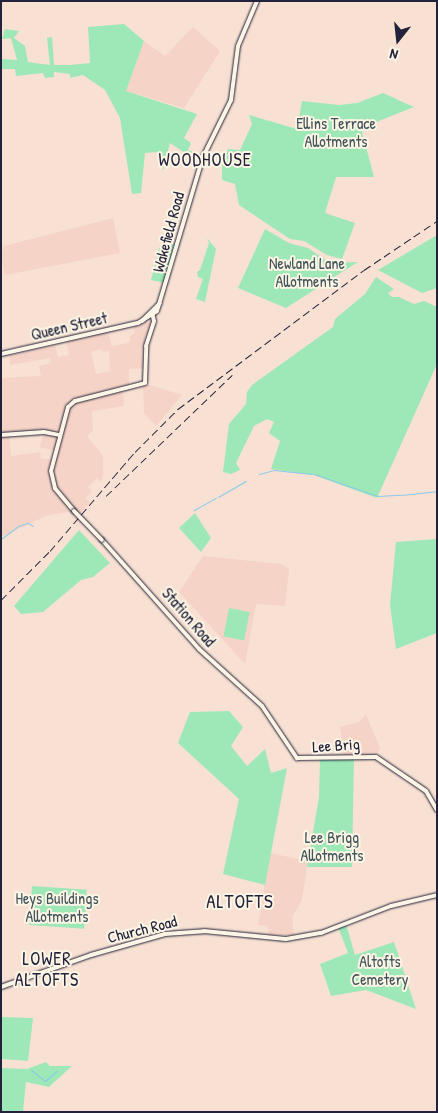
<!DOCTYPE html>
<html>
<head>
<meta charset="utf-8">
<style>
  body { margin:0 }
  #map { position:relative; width:438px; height:1113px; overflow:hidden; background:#f8e1d3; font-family:"Patrick Hand",sans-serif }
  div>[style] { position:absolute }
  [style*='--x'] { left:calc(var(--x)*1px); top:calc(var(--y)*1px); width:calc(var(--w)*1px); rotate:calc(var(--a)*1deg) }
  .built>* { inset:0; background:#f5d3c6 }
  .green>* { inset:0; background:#9ee8b7; transform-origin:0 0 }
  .stream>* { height:1px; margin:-0.5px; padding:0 0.5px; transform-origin:0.5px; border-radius:0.5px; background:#8ac9eb }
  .roads { filter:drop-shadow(0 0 1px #22223b) drop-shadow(0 0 1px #22223b) }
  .tertiary>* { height:4px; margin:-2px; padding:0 2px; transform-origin:2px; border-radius:2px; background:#fcf5e5 }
  .rail>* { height:1px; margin-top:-0.5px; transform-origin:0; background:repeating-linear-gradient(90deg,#22223b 0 8px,transparent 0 12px) }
  .bridges { filter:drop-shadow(0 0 1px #22223b) drop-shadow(0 0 1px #22223b) }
  .tertiary-bridge>* { height:4px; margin:-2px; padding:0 2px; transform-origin:2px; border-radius:2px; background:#fcf5e5 }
  span { translate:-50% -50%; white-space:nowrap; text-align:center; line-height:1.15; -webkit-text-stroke:4px #fcf5e5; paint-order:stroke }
  .park-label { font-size:16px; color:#41545a }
  .street-label { font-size:16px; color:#22223b }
  .neighbourhood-label { font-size:18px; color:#22223b; letter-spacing:1px }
  .quarter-label { font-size:19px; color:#22223b; letter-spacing:1px }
  .frame { position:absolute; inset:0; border:2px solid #22223b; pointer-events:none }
  .north { position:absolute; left:373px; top:15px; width:50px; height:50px; -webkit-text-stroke:4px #fcf5e5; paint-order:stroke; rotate:196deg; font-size:14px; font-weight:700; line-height:20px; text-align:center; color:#22223b }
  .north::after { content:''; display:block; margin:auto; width:18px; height:22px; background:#22223b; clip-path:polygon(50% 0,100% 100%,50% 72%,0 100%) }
</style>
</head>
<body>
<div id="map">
  <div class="built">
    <i style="clip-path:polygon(193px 27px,220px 51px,184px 108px,126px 91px,144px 41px,165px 56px)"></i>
    <i style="clip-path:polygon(113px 218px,120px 253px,5px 275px,1px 255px,4px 246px)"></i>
    <i style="clip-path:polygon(evenodd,146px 319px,152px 325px,148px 339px,147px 368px,129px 369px,129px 387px,123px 389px,124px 406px,92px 411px,93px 431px,87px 436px,103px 456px,103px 474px,101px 482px,97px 478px,88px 487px,92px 491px,85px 498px,90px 503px,80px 514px,74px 511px,48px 515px,1px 537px,1px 378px,41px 376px,39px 366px,51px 363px,50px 358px,10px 365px,9px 356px,55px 345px,58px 357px,69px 355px,66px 339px,107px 330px,112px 346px,124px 344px,130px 342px,130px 336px,135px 333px,133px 324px,146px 319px,102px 349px,103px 352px,109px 351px,110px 371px,96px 374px,91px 352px,102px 349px,146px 319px,44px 432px,40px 447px,55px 451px,52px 460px,41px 458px,40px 452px,11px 456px,9px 435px,44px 432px)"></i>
    <i style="clip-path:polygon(143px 383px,182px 395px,156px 426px,144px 413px)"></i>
    <i style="clip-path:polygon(203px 556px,281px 564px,289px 569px,285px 606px,256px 604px,245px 664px,179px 592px)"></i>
    <i style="clip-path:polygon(366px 715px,380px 748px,376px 757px,344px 757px,340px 727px,359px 722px)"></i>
    <i style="clip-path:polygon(270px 853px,308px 861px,302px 900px,292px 917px,294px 935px,269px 935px,268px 926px,258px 925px)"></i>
  </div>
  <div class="green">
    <i style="clip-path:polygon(124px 24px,144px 41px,126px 91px,197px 114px,184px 138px,191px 143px,188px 150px,204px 156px,202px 160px,188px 155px,170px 143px,163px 171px,160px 152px,145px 153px,141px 193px,132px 194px,120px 118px,105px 90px,83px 75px,70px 78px,70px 74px,54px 72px,54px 77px,45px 78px,43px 73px,16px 76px,15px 69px,1px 69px,1px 59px,17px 60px,11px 38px,2px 39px,5px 29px,19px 31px,14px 38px,25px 46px,28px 62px,50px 65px,47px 38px,52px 37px,54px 65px,70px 65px,90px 63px,88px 27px)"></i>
    <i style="clip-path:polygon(383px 93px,414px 107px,361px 128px,374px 177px,336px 177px,325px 213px,355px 223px,342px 259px,327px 255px,304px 241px,290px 239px,239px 205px,235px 184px,222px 180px,222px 165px,228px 149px,240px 150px,252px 124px,249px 115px,297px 129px,302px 101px,339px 105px,357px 103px)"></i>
    <i style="clip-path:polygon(265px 229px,289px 243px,308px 248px,330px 263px,358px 262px,286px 308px,238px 288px)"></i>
    <i style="clip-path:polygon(437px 235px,437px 288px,422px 293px,378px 270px)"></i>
    <i style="clip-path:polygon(207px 238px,216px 249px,205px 302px,196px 299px,203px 279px,198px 277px,197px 272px,200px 270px,209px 243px)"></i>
    <i style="clip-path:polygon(168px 243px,175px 244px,165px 283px,151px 280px,159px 248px,167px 247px)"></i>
    <i style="clip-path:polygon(376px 277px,394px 289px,388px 293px,392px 297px,399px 297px,414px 304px,424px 301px,437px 307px,437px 364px,377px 498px,314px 475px,271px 469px,280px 441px,269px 433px,274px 422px,267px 419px,254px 426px,236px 463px,240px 470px,231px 474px,223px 472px,229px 424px,246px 404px,247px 392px,252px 385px,333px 327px,335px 319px,365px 294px)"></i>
    <i style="clip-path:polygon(195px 513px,211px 538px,201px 552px,179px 528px)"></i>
    <i style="clip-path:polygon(79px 530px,110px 563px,93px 577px,81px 580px,43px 612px,21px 614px,14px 606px)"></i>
    <i style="clip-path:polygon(437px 539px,437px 633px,396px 649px,390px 605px,396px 542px)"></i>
    <i style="left:229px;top:608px;width:21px;height:29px;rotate:11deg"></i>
    <i style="clip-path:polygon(229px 711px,243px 727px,231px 746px,247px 766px,265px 749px,271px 773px,287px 768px,265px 885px,223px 874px,239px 799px,178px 743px,190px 712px)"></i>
    <i style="clip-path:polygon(354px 755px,352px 867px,307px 867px,319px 797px,320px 759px)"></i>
    <i style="left:32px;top:886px;width:55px;height:39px;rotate:4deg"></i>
    <i style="clip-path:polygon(346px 924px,355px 955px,394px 942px,416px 1009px,366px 990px,331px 996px,320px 964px,348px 953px,338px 927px)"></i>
    <i style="clip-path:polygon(1px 1017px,33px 1018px,28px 1061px,1px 1059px)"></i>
    <i style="clip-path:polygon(46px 1062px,50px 1066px,72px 1066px,49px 1087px,26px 1082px,23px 1112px,1px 1112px,1px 1068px,27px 1069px)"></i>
  </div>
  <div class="stream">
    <i style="--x:259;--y:474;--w:16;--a:-15"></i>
    <i style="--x:274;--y:470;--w:38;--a:6"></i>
    <i style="--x:314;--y:474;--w:67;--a:19.2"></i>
    <i style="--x:401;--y:495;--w:36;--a:-6"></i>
    <i style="--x:378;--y:496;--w:22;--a:-3"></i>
    <i style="--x:218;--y:497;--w:32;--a:-30"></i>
    <i style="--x:194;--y:510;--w:25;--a:-29"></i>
    <i style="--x:1;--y:539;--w:21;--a:-37"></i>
    <i style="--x:18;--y:526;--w:10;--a:-17"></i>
    <i style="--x:28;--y:523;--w:6;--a:31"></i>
    <i style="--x:31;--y:1070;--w:18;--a:38"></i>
    <i style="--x:45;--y:1081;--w:16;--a:-40"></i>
  </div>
  <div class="roads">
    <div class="tertiary">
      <i style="--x:142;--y:321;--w:25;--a:-45"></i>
      <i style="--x:1;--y:354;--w:140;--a:-12.8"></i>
      <i style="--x:138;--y:323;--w:22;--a:-32"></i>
      <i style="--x:157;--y:311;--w:161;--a:-73.4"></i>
      <i style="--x:203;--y:157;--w:64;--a:-63.8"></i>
      <i style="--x:231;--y:100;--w:54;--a:-82.6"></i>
      <i style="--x:238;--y:46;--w:49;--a:-67.1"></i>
      <i style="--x:1;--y:435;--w:43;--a:-4"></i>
      <i style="--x:44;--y:432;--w:15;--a:11"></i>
      <i style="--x:74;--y:511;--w:30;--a:-130"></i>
      <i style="--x:55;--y:488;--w:17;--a:-103"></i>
      <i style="--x:51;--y:471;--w:66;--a:-75.1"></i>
      <i style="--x:68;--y:407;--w:9;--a:-41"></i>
      <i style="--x:75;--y:401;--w:72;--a:-14.4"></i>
      <i style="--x:145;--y:383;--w:37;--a:-88"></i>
      <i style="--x:146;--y:346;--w:26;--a:-72"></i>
      <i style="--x:154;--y:321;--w:9;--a:-103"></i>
      <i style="--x:102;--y:540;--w:146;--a:48.3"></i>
      <i style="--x:199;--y:649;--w:85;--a:42.1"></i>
      <i style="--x:262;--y:706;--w:63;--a:56.1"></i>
      <i style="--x:297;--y:758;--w:79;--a:-0.7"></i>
      <i style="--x:376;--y:757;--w:60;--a:34.2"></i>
      <i style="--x:426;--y:791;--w:22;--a:60"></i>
      <i style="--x:1;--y:987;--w:96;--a:-19.6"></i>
      <i style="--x:91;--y:955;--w:77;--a:-15.8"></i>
      <i style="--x:165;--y:934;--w:39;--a:-4"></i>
      <i style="--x:204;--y:931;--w:82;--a:5.6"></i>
      <i style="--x:286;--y:939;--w:36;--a:-10"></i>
      <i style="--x:321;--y:933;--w:75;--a:-21.1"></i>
      <i style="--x:391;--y:906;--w:47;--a:-13.4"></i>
    </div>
  </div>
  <div class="rail">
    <i style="--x:106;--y:496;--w:175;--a:-43.8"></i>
    <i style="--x:1;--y:600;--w:69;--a:-45"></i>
    <i style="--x:50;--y:551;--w:130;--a:-49.4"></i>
    <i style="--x:135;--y:452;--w:61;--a:-45"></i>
    <i style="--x:178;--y:409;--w:232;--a:-36.8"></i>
    <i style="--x:364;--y:270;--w:88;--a:-33.9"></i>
  </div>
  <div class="bridges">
    <div class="tertiary-bridge">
      <i style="--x:74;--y:511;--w:40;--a:46"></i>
    </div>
  </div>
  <div class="park-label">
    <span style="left:336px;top:132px">Ellins Terrace<br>Allotments</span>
    <span style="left:307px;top:272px">Newland Lane<br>Allotments</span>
    <span style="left:332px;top:846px">Lee Brigg<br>Allotments</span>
    <span style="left:57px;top:907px">Heys Buildings<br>Allotments</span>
    <span style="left:380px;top:970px">Altofts<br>Cemetery</span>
  </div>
  <div class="street-label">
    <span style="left:168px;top:232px;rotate:-75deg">Wakefield Road</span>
    <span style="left:69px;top:326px;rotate:-13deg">Queen Street</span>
    <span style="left:189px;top:617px;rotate:49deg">Station Road</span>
    <span style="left:336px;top:745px;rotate:-4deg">Lee Brig</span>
    <span style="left:142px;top:929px;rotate:-14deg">Church Road</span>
  </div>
  <div class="neighbourhood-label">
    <span style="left:205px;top:160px">WOODHOUSE</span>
    <span style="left:47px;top:970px">LOWER<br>ALTOFTS</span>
  </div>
  <div class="quarter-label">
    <span style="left:240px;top:902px">ALTOFTS</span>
  </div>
  <div class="frame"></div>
  <div class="north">N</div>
</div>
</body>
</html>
